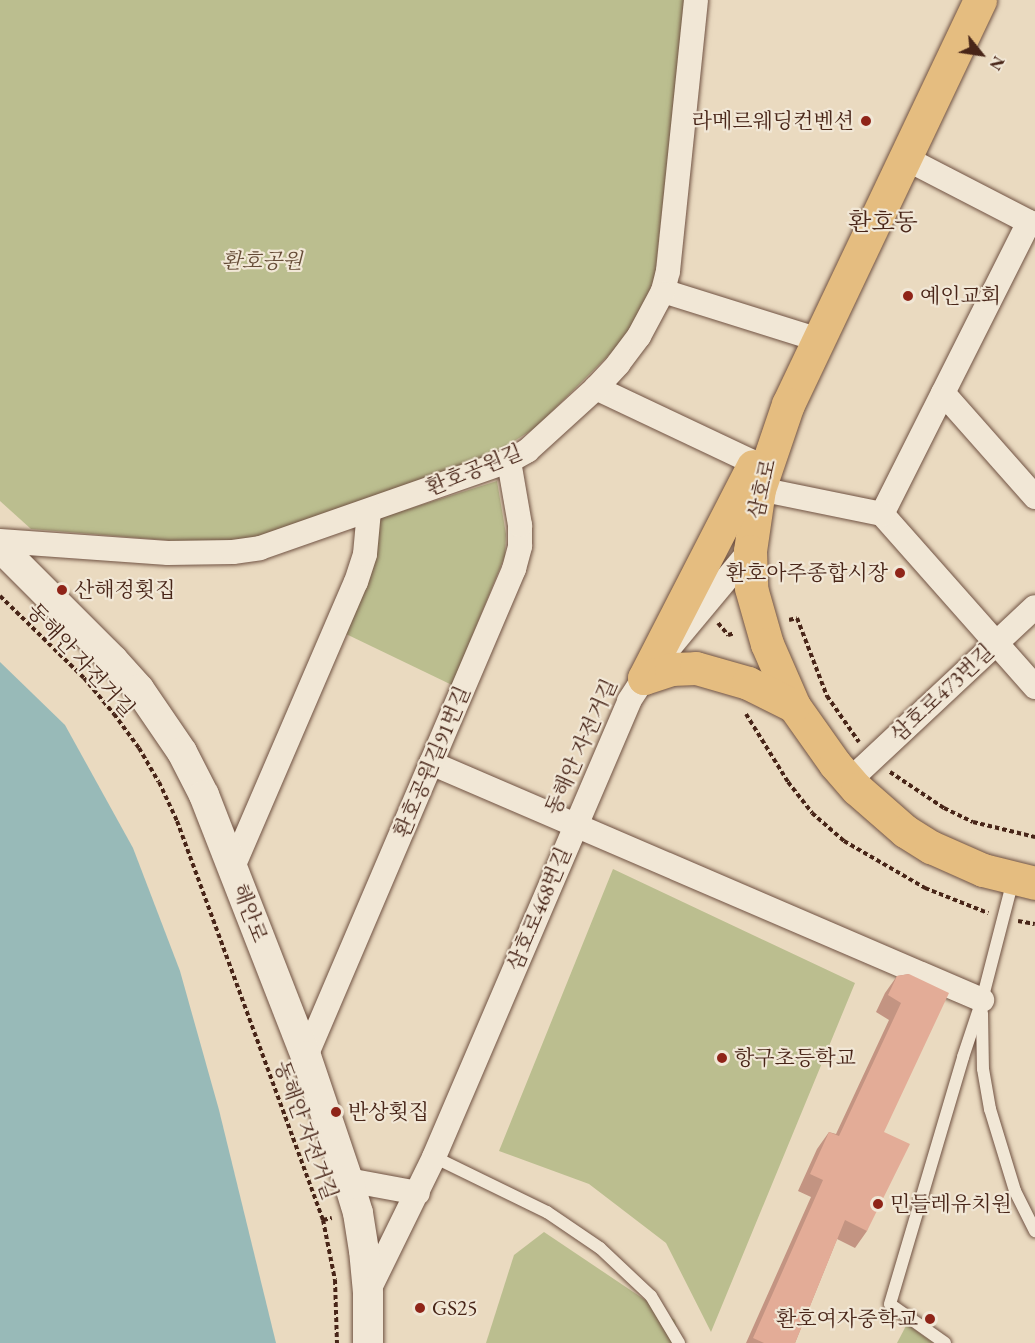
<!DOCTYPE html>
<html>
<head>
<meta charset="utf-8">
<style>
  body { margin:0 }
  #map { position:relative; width:1035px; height:1343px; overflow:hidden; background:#eadac0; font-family:"EB Garamond","Noto Serif KR",serif }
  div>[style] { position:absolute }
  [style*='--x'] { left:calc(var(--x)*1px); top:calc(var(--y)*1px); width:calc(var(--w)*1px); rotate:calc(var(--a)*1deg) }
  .green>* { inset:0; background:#bbbe8f }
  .water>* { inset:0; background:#98bab8 }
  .path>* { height:4px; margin-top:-2px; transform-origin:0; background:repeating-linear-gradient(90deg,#482518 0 4.5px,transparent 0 7.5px) }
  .roads { filter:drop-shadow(0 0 2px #705242) drop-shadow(0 0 2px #705242) }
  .service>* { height:12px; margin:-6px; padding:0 6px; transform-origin:6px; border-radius:6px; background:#f1e7d6 }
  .minor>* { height:24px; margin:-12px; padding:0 12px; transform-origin:12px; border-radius:12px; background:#f1e7d6 }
  .tertiary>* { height:30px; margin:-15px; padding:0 15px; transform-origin:15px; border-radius:15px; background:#f1e7d6 }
  .primary>* { height:33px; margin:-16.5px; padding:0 16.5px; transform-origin:16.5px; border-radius:16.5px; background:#e5bd80 }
  .wall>* { inset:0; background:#c39482 }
  .building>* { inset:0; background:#e3ac97 }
  .dots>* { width:16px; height:16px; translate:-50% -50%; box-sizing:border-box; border:3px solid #f1e7d6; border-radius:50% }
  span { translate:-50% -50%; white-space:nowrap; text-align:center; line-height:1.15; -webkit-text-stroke:4.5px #f1e7d6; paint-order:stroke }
  .poi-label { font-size:21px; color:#482518 }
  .right { translate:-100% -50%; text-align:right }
  .left { translate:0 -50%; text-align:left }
  .park-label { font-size:21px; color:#654b36; font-style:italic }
  .street-label { font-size:21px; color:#482518 }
  .quarter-label { font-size:24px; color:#482518 }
  .north { position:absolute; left:951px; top:24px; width:60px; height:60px; -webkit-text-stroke:4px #f1e7d6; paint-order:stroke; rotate:120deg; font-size:16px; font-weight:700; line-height:24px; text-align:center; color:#482518 }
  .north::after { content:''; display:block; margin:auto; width:21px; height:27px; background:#482518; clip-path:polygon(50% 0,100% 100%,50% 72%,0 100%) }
</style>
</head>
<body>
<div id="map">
  <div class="green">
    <i style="clip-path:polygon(0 0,685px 0,655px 276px,640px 314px,614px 350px,535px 428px,492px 455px,265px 536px,213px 544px,31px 529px,0 501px)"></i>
    <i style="clip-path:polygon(497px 481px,506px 534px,505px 556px,452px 685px,346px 634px,380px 518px)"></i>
    <i style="clip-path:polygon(613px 869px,855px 983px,711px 1332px,666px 1243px,589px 1184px,499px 1151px)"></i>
    <i style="clip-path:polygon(544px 1232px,675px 1320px,680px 1343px,486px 1343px,514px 1255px)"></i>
    <i style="clip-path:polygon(907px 1324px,933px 1343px,897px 1343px)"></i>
  </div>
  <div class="water">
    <i style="clip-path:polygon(0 662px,65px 725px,133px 848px,180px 971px,219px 1110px,276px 1343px,0 1343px)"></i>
  </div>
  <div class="path">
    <i style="--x:0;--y:596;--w:117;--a:44.3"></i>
    <i style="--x:84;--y:678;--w:47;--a:50.2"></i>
    <i style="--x:114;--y:714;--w:42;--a:53.7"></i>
    <i style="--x:139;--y:748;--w:39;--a:60"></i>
    <i style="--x:159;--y:782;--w:43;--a:65.2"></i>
    <i style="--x:177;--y:821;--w:425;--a:69.9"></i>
    <i style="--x:323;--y:1220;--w:9;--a:-13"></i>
    <i style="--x:789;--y:620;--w:8;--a:-14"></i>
    <i style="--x:797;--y:618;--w:84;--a:69"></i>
    <i style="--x:827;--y:696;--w:56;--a:55.2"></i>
    <i style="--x:718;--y:623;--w:16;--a:50"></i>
    <i style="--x:728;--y:635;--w:7;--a:-16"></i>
    <i style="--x:746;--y:714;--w:80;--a:58.3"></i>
    <i style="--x:788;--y:782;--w:39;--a:52"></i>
    <i style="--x:812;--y:813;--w:43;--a:41.2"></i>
    <i style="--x:844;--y:841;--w:94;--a:30.1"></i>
    <i style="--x:925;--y:888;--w:68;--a:21.6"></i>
    <i style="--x:890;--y:772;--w:65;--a:33.7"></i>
    <i style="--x:944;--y:808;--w:32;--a:26"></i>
    <i style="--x:973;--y:822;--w:64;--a:13.6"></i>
    <i style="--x:1018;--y:921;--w:17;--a:10"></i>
    <i style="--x:323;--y:1220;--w:61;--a:78.7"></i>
    <i style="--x:335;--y:1280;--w:63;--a:88.2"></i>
  </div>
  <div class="roads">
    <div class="service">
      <i style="--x:982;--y:1013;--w:56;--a:89"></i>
      <i style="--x:983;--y:1069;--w:41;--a:80.1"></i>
      <i style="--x:990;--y:1109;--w:86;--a:73"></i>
      <i style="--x:1015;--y:1191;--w:45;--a:63.4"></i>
      <i style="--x:434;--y:1157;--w:126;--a:26"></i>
      <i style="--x:547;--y:1212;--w:64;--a:34.2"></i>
      <i style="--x:600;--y:1248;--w:70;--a:43.3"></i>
      <i style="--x:651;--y:1296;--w:55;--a:59.2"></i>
      <i style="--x:945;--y:1343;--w:67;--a:-144.7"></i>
      <i style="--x:890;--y:1304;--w:258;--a:-73.5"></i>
      <i style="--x:963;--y:1057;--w:60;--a:-71.6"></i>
      <i style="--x:982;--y:1000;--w:124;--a:-75.5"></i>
    </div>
    <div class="minor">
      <i style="--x:905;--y:158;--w:146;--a:27.3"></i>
      <i style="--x:1029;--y:222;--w:327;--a:116.7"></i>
      <i style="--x:882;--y:514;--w:231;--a:48.5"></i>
      <i style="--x:663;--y:291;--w:164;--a:17.4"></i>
      <i style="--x:596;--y:388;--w:176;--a:25.3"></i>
      <i style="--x:943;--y:393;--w:139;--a:48.5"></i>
      <i style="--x:759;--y:489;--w:126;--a:11.5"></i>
      <i style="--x:0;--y:541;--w:168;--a:4.1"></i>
      <i style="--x:168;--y:553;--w:65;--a:-0.9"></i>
      <i style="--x:233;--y:552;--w:27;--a:-8"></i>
      <i style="--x:260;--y:548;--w:264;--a:-19.3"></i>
      <i style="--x:509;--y:461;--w:21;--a:-29"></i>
      <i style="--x:527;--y:451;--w:93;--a:-42.4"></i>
      <i style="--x:596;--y:388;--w:33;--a:-47"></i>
      <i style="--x:618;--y:364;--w:35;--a:-53"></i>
      <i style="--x:639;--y:336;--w:51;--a:-61.9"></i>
      <i style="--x:663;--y:291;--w:21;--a:-76"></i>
      <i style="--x:668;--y:271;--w:272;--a:-84.1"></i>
      <i style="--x:431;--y:763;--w:600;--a:23.27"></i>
      <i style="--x:850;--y:780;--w:253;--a:-43.1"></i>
      <i style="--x:233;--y:867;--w:310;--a:-66.7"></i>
      <i style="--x:356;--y:582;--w:29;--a:-72"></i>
      <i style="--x:365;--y:554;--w:43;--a:-84.7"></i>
      <i style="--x:306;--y:1056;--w:530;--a:-66.87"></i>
      <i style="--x:514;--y:569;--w:24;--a:-75"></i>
      <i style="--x:520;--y:546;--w:21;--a:-90"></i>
      <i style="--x:520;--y:525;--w:65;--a:-99.8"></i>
      <i style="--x:348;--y:1180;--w:71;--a:10.5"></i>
      <i style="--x:368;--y:1292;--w:150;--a:-63.9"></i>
      <i style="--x:434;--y:1157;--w:496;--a:-66.8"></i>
      <i style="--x:629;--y:701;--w:27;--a:-57"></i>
      <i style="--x:644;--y:678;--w:165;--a:-50.2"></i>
    </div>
    <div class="tertiary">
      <i style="--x:0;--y:547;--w:160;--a:45"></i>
      <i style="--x:113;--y:660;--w:39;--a:48"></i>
      <i style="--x:139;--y:689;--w:76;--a:55.7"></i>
      <i style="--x:182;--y:752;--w:48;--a:62.9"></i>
      <i style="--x:204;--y:795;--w:280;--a:68.7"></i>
      <i style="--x:306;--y:1056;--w:131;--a:71.3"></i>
      <i style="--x:348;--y:1180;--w:34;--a:73"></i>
      <i style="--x:358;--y:1213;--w:37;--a:81"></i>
      <i style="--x:364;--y:1250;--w:42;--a:84.6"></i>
      <i style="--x:368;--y:1292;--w:51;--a:90"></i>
    </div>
    <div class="primary">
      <i style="--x:980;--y:0;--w:447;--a:115.4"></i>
      <i style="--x:788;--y:404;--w:90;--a:108.8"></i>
      <i style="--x:759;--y:489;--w:63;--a:98.3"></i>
      <i style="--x:750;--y:551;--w:37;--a:88"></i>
      <i style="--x:751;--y:588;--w:58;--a:74.1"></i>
      <i style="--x:767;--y:644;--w:68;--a:66.5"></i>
      <i style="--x:794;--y:706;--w:71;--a:54.7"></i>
      <i style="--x:835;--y:764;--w:33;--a:49"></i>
      <i style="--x:857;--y:789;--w:64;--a:41.2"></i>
      <i style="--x:905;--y:831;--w:31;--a:32"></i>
      <i style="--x:931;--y:847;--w:57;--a:23.9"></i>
      <i style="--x:983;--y:870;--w:54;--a:14"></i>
      <i style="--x:644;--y:678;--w:238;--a:-62.8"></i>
      <i style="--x:644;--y:678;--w:28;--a:-18"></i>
      <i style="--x:671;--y:669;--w:25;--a:-2"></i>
      <i style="--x:696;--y:668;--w:54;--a:16.1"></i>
      <i style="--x:748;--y:683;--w:51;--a:26.6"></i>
    </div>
  </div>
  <div class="wall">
    <i style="clip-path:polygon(909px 974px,867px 1231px,855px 1248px,837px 1239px,795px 1343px,746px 1343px,811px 1197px,798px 1191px,817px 1149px,829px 1132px,836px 1134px,889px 1020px,876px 1012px,885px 993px,897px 976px)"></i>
  </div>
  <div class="building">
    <i style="clip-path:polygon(909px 974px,949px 993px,884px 1132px,910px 1144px,867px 1231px,845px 1220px,795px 1343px,764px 1343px,753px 1338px,823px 1180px,810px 1174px,829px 1132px,839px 1136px,901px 1003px,888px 995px,897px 976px)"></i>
  </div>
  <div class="dots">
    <i style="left:866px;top:121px;background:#8f2418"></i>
    <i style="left:908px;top:296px;background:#8f2418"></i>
    <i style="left:900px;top:573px;background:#8f2418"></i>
    <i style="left:62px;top:590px;background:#8f2418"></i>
    <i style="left:722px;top:1058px;background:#8f2418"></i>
    <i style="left:336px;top:1112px;background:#8f2418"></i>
    <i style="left:878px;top:1204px;background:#8f2418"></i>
    <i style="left:420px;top:1308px;background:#8f2418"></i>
    <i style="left:930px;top:1319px;background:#8f2418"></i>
  </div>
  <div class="poi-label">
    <span class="right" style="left:854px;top:121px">라메르웨딩컨벤션</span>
    <span class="left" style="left:920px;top:296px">예인교회</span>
    <span class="right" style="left:888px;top:573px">환호아주종합시장</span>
    <span class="left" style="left:74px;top:590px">산해정횟집</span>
    <span class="left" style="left:734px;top:1058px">항구초등학교</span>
    <span class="left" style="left:348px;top:1112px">반상횟집</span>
    <span class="left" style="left:890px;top:1204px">민들레유치원</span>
    <span class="left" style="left:432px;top:1308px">GS25</span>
    <span class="right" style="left:918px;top:1319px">환호여자중학교</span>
  </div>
  <div class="park-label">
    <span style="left:262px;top:261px">환호공원</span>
  </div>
  <div class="street-label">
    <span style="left:474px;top:470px;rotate:-22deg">환호공원길</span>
    <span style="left:762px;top:489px;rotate:-77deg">삼호로</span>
    <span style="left:81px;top:660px;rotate:47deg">동해안 자전거길</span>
    <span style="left:942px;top:693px;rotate:-43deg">삼호로473번길</span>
    <span style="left:581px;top:747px;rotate:-66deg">동해안 자전거길</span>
    <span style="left:432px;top:762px;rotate:-67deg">환호공원길91번길</span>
    <span style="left:539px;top:909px;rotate:-67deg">삼호로468번길</span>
    <span style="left:250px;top:913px;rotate:69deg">해안로</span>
    <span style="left:306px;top:1130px;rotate:70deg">동해안 자전거길</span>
  </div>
  <div class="quarter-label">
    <span style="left:883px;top:222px">환호동</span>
  </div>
  <div class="north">N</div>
</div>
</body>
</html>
